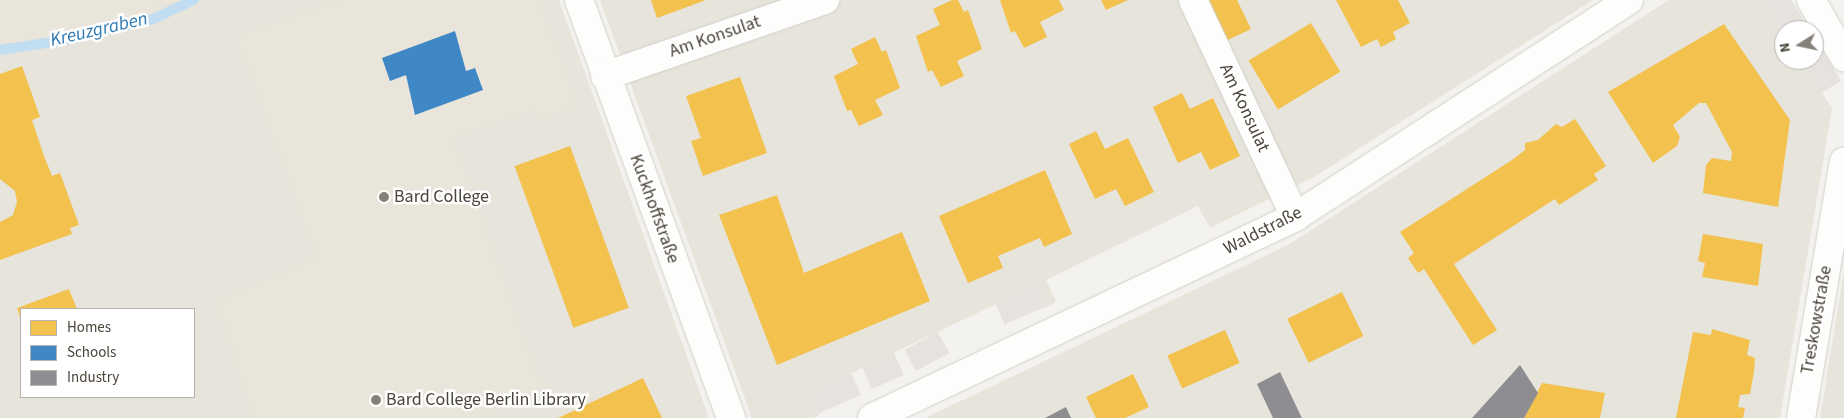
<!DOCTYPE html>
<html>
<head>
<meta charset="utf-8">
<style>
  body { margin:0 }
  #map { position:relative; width:1844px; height:418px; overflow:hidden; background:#f4f2ee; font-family:"Source Sans 3",sans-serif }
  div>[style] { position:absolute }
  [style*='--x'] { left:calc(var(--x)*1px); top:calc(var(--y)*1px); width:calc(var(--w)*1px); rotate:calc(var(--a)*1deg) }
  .residential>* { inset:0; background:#e7e4dc }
  .education>* { inset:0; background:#eae5da }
  .parking>* { inset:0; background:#e6e3df; transform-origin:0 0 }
  .homes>* { inset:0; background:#f2c14e; transform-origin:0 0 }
  .schools>* { inset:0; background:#3f88c5 }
  .industry>* { inset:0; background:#8d8d92 }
  .stream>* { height:10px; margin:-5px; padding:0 5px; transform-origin:5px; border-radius:5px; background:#c0ddf1 }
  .roads { filter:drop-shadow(0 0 1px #d2d0cb) drop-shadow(0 0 1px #d2d0cb) }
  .minor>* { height:28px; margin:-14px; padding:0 14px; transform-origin:14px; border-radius:14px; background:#fdfdfc }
  .dots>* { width:14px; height:14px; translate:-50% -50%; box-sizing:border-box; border:2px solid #fff; border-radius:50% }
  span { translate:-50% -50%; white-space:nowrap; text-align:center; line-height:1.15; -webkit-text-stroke:5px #fff; paint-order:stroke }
  .street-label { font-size:18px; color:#4b4439 }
  .poi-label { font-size:18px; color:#4b4439 }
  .left { translate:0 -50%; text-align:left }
  .water-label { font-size:19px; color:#2e7ab2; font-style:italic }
  .legend { position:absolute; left:20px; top:308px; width:175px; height:90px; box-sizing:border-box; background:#fff; border:1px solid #b7b4b0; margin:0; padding:6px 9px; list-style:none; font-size:15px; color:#4b4439 }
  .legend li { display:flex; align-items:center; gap:10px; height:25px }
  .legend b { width:25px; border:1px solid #b7b4b0 }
  .north { position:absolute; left:1774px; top:20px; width:50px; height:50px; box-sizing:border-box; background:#fff; border:1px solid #b7b4b0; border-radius:50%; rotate:260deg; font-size:14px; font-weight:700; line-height:20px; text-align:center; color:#4b4439 }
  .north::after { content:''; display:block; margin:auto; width:18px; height:22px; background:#868178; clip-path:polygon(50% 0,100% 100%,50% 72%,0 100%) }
</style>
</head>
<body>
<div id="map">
  <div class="residential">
    <i style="clip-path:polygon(evenodd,0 0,559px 0,709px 418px,0 418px,0 0,21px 309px,194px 309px,194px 397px,21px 397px,21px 309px)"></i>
    <i style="clip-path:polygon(600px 0,1593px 0,1314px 177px,1210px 228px,1198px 206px,1046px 280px,1056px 302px,1048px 306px,1038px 284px,810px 393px,819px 415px,813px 418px,752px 418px)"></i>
    <i style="clip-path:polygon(1669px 0,1761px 0,1784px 35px,1784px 60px,1800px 60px,1832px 108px,1780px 418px,925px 418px,1288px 245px)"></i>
    <i style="clip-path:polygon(1844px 271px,1844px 418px,1820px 418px)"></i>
  </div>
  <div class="education">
    <i style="clip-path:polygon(0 0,184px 0,73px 33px,0 44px)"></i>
    <i style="clip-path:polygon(340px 0,539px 0,578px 105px,536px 121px,532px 110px,453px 137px,542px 387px,477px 418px,253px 418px,217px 302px,316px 256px,236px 35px)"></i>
  </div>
  <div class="parking">
    <i style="clip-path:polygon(1761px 0,1791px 0,1810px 30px,1784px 30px,1784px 35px)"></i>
    <i style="clip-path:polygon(1814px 35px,1841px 81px,1821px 93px,1800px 60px,1814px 60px)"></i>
    <i style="left:1038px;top:283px;width:25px;height:47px;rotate:67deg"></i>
    <i style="left:938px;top:332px;width:24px;height:38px;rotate:62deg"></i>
    <i style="left:894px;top:353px;width:24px;height:35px;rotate:66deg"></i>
    <i style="left:851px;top:373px;width:24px;height:47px;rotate:66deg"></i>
  </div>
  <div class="homes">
    <i style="clip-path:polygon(651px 0,706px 0,657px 18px)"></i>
    <i style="clip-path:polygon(952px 0,958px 0,964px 12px,968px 10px,982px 49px,957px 61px,964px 76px,941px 87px,932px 70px,928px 72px,916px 36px,940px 25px,933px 9px)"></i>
    <i style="clip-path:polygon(1000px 0,1059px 0,1064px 10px,1040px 22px,1047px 37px,1024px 48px,1015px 31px,1011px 33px)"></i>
    <i style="clip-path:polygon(1101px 0,1128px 0,1106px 10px)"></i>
    <i style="clip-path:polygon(1206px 0,1237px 0,1251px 29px,1226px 41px)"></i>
    <i style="clip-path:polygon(1336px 0,1398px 0,1410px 23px,1393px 32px,1396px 39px,1381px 47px,1377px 39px,1361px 47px)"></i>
    <i style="left:1311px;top:23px;width:57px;height:73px;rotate:59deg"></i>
    <i style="clip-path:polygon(1724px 24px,1790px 120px,1778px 207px,1703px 193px,1706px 165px,1712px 158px,1731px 161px,1732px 152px,1706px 103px,1699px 103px,1673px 125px,1680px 137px,1677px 146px,1653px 163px,1608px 92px)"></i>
    <i style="clip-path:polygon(875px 37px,882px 52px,886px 50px,900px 88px,875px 100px,883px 115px,859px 126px,851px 110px,847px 111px,834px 76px,858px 64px,851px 49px)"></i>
    <i style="clip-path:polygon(22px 66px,40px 117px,32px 120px,44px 156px,52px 176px,60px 173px,79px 225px,70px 228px,72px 234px,0 260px,0 222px,13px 215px,17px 202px,15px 191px,0 179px,0 74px)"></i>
    <i style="clip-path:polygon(740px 77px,767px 153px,703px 176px,691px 141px,701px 138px,686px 96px)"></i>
    <i style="clip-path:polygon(1182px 93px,1190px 109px,1213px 98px,1240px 156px,1210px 170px,1201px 152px,1178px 163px,1153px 107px)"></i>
    <i style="clip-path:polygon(1575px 119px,1606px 166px,1594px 174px,1598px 180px,1559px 205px,1555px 199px,1454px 264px,1497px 330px,1473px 345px,1424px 269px,1418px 273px,1408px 258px,1414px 253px,1400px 232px,1512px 160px,1525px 150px,1525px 143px,1538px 140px,1556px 124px,1562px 127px)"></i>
    <i style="clip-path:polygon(1096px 131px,1105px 149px,1128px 138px,1154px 192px,1125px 206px,1116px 189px,1095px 199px,1069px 144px)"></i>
    <i style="left:570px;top:146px;width:172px;height:59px;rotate:70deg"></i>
    <i style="clip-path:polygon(1045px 170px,1072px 234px,1044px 247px,1040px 238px,998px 256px,1003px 268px,968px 283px,939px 216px)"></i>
    <i style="clip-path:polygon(777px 195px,804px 273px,902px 232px,930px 301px,777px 365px,719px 215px)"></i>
    <i style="clip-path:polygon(1703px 234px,1763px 244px,1758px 286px,1702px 277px,1705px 263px,1698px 261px)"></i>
    <i style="clip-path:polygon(69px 289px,77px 309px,21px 309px,21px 320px,17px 308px)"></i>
    <i style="left:1342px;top:292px;width:49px;height:61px;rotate:64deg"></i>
    <i style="clip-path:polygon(1712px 329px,1750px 340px,1747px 355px,1755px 358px,1754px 372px,1750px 394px,1740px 395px,1738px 407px,1745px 408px,1743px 418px,1676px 418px,1693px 332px,1711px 335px)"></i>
    <i style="left:1225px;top:330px;width:36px;height:63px;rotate:66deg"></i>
    <i style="clip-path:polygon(1133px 374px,1149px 407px,1125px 418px,1096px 418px,1086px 397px)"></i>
    <i style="clip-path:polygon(643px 378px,662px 418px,558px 418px)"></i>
    <i style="clip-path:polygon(1542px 383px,1605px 393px,1600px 418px,1524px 418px)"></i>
  </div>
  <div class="schools">
    <i style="clip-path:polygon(455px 31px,466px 71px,475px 68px,483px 90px,415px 115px,406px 75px,390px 81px,382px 58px)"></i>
  </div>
  <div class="industry">
    <i style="clip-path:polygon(1520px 365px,1538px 393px,1524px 418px,1472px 418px)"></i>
    <i style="clip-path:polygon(1280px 372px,1299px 412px,1302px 418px,1273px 418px,1257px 384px)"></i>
    <i style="clip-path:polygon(1066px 407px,1071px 418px,1045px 418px)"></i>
  </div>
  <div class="stream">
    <i style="--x:0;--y:50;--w:73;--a:-8.7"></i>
    <i style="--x:72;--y:39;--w:83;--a:-13.9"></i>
    <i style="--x:153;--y:19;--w:45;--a:-24.9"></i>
  </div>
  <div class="roads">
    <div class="minor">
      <i style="--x:579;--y:0;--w:445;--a:70"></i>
      <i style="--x:1193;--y:0;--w:240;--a:64.8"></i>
      <i style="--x:1811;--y:0;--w:66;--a:59.9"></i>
      <i style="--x:605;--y:76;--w:233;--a:-19.1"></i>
      <i style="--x:872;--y:418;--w:468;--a:-25.4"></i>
      <i style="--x:1295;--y:217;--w:398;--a:-33"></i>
      <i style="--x:1801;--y:418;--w:260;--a:-80.5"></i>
    </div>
  </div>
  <div class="dots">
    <i style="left:384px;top:197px;background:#868178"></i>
    <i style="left:376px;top:400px;background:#868178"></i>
  </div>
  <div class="street-label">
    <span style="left:715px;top:37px;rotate:-19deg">Am Konsulat</span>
    <span style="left:1244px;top:108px;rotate:65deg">Am Konsulat</span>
    <span style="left:654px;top:209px;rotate:70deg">Kuckhoffstraße</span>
    <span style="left:1263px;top:231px;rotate:-27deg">Waldstraße</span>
    <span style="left:1817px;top:320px;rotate:-80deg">Treskowstraße</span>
  </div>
  <div class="poi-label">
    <span class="left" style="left:394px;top:197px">Bard College</span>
    <span class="left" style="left:386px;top:400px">Bard College Berlin Library</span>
  </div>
  <div class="water-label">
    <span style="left:99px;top:30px;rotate:-13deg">Kreuzgraben</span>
  </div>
  <ul class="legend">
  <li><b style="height:14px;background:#f2c14e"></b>Homes</li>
  <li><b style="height:14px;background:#3f88c5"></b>Schools</li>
  <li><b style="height:14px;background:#8d8d92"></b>Industry</li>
  </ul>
  <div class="north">N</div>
</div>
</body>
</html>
